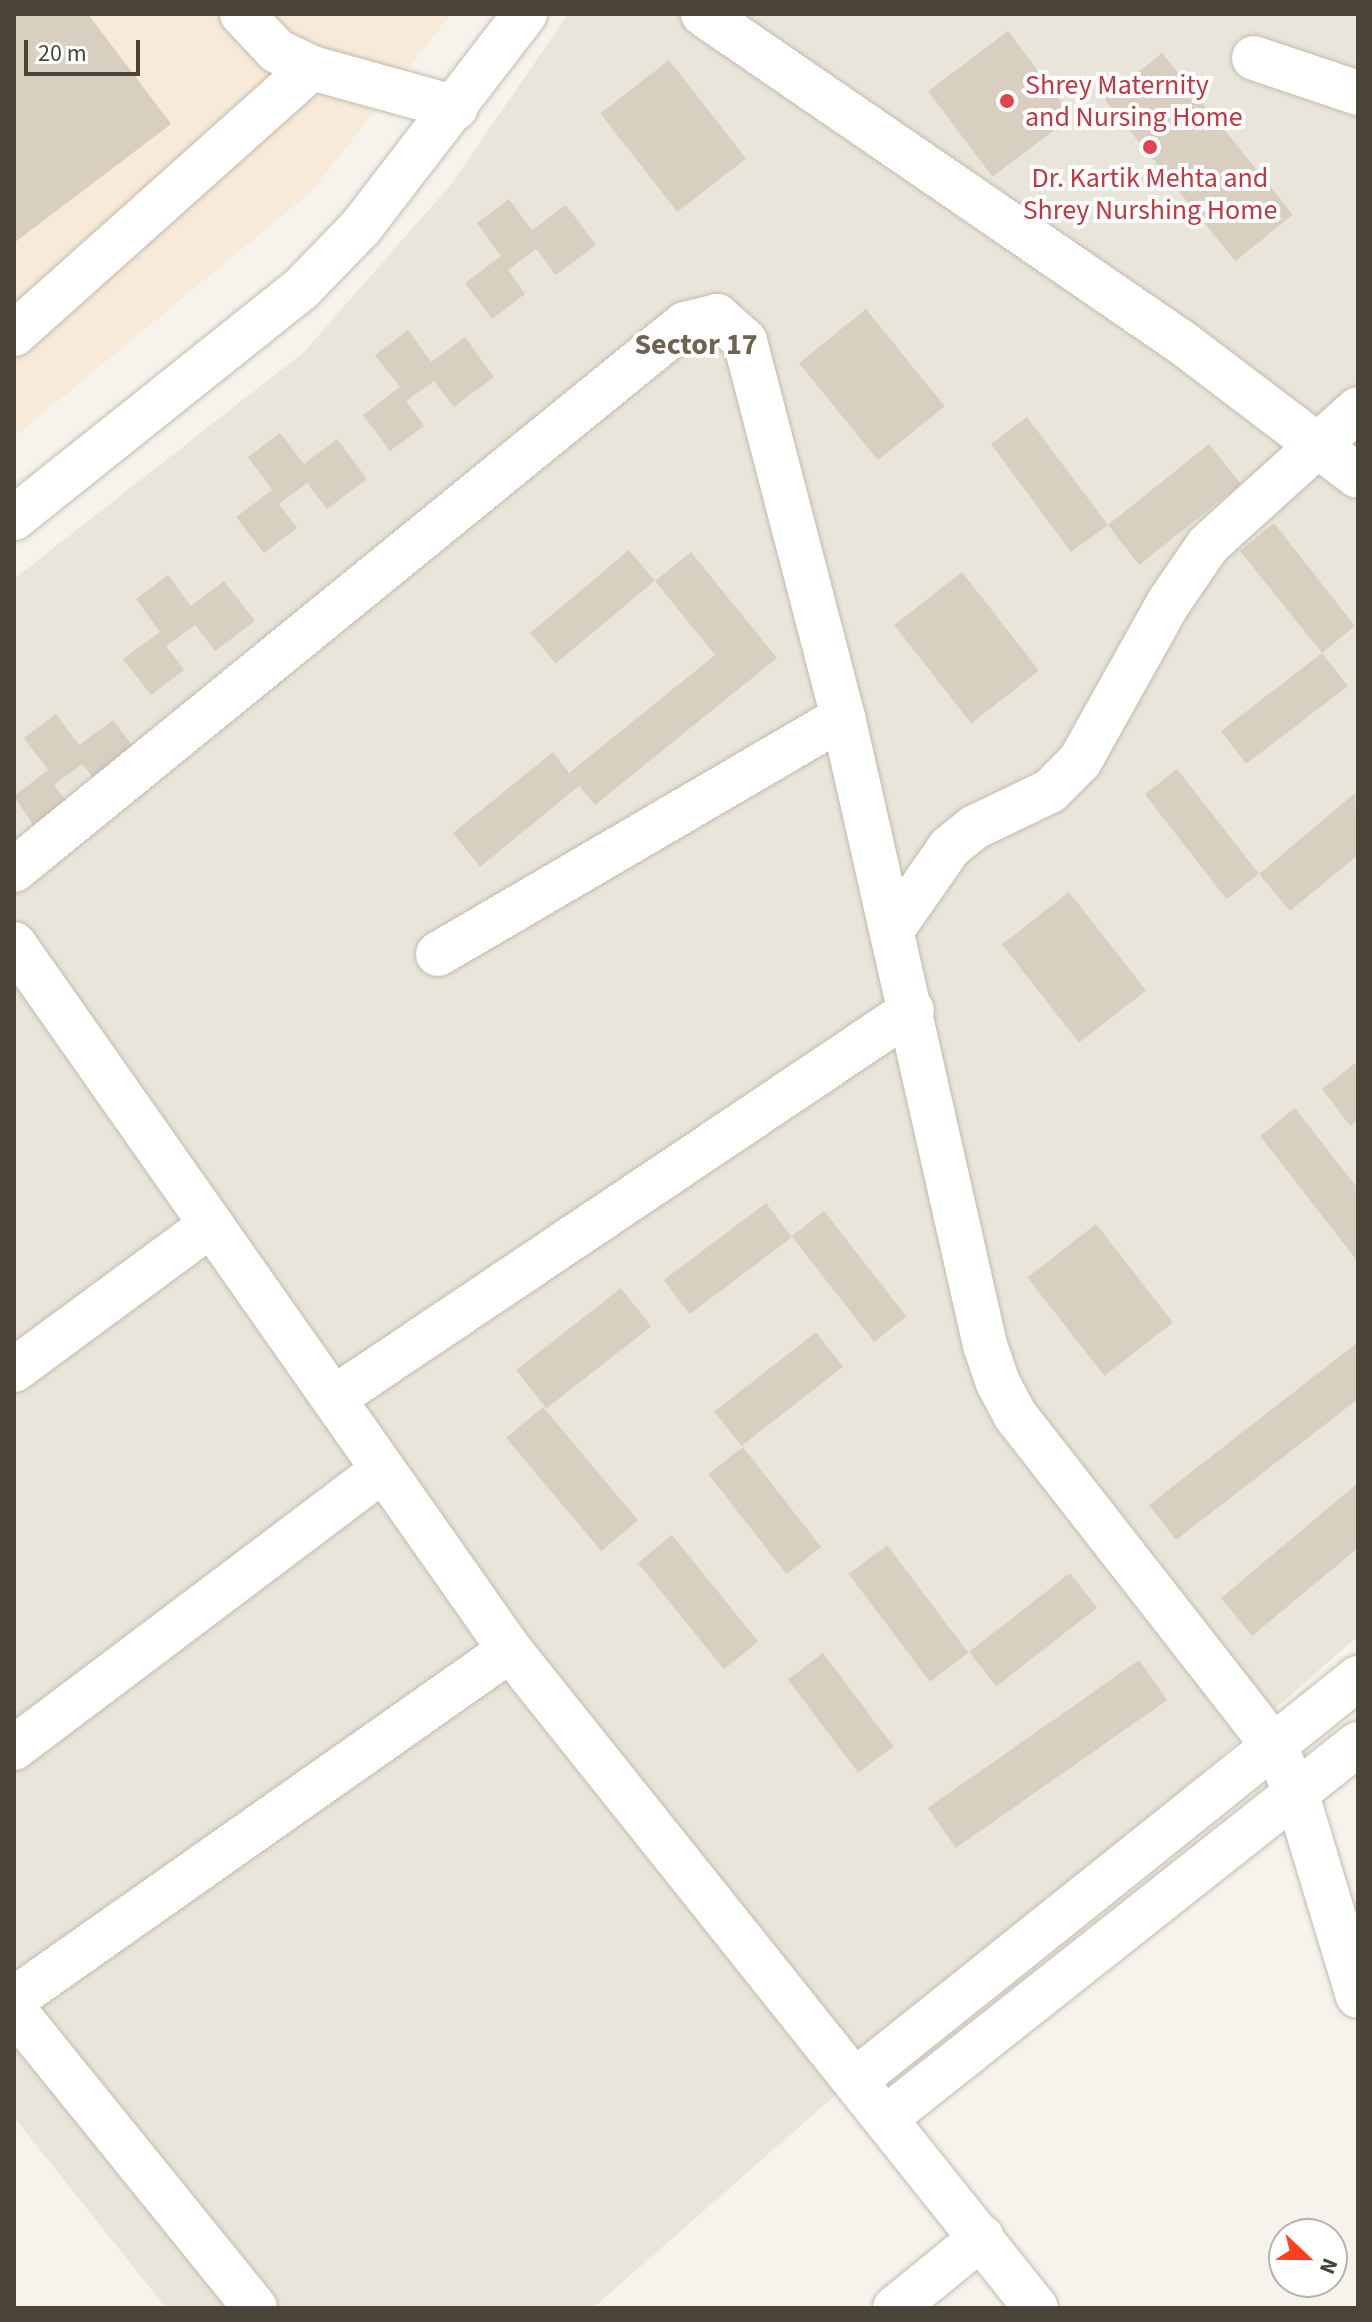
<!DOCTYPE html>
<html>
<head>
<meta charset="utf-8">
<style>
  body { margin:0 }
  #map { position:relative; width:1372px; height:2322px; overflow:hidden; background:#f6f3ec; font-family:"Source Sans 3",sans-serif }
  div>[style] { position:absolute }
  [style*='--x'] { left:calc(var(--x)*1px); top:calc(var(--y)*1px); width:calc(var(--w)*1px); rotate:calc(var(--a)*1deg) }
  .residential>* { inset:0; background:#eae5da }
  .commercial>* { inset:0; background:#f7ead8 }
  .building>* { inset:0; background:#d8cfc1; transform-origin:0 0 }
  .roads { filter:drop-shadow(0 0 2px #c2bbae) drop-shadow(0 0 2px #c2bbae) }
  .minor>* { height:44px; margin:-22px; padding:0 22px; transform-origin:22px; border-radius:22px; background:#fff }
  .dots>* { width:22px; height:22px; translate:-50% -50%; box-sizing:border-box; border:4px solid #fff; border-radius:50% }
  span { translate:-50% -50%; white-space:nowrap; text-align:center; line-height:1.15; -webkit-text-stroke:8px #fff; paint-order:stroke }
  .health-label { font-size:28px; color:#be3a42 }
  .left { translate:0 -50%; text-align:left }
  .neighbourhood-label { font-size:30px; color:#6e6250; font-weight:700 }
  .frame { position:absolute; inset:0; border:16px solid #4b4439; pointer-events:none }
  .north { position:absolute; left:1268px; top:2218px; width:80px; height:80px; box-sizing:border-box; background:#fff; border:2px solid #b7b4b0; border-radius:50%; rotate:112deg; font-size:22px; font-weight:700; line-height:32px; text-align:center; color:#4b4439 }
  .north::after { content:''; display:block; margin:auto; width:28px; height:36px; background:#fc3f1d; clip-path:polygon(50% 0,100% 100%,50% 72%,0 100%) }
  .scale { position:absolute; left:24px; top:40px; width:116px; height:36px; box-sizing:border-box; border:4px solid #4b4439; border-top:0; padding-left:10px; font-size:24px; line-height:28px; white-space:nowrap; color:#4b4439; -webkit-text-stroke:6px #fff; paint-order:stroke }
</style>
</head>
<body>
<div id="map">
  <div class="residential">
    <i style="clip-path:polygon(568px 14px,1358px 14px,1358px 1636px,593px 2308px,166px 2308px,14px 2117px,14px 579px,304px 352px,453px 182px)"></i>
  </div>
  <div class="commercial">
    <i style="clip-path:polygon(14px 14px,451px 14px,311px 192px,14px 437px)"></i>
  </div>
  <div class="building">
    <i style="clip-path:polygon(14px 14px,88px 14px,171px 124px,14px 243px)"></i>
    <i style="left:1008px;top:31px;width:107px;height:100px;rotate:53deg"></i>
    <i style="left:1162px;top:53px;width:208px;height:74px;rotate:51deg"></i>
    <i style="left:669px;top:60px;width:125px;height:87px;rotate:52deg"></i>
    <i style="clip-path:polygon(509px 199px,532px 230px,566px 205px,596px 245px,556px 275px,536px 249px,508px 270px,525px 294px,492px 319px,465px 283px,501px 256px,477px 223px)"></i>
    <i style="left:866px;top:309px;width:125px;height:86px;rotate:51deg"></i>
    <i style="clip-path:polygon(408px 330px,431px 362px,465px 337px,494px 377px,454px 407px,434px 381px,406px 401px,424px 426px,390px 451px,363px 415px,400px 387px,375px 355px)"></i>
    <i style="clip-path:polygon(1027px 417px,1108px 525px,1209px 444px,1241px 484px,1139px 565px,1108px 525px,1071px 552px,991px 444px)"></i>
    <i style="clip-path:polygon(280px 433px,304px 464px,337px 439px,367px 479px,327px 509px,307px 483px,279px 504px,297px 528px,264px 553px,236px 517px,272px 490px,248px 457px)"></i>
    <i style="clip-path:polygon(1274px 523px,1355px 626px,1322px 653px,1348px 686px,1246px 764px,1221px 731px,1322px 653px,1240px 551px)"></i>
    <i style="left:629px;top:550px;width:40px;height:129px;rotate:50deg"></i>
    <i style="clip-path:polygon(691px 552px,777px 658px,595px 805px,579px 786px,480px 867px,453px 833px,553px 752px,569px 773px,715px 655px,655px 581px)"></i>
    <i style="left:962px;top:572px;width:125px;height:86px;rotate:52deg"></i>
    <i style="clip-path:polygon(168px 575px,191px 606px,224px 581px,255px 621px,215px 651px,195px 625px,166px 646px,184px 670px,151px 695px,123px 659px,160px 632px,136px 599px)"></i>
    <i style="clip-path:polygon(56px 714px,79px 745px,113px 720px,143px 760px,103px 790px,82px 764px,54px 785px,72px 809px,39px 834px,14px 796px,48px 770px,24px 738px)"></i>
    <i style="left:1177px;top:769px;width:133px;height:41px;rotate:52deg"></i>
    <i style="clip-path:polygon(1355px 793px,1358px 855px,1290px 911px,1259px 874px)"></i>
    <i style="left:1069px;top:892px;width:125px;height:85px;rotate:52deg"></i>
    <i style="clip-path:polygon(1358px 1061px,1358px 1120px,1350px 1126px,1322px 1089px)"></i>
    <i style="clip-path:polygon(1295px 1108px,1358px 1189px,1358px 1262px,1260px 1136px)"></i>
    <i style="left:766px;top:1203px;width:43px;height:128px;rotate:53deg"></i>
    <i style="left:824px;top:1211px;width:134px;height:41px;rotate:52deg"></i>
    <i style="left:1096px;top:1224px;width:125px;height:87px;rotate:52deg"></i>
    <i style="left:621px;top:1288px;width:49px;height:133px;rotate:52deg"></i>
    <i style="left:816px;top:1332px;width:44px;height:129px;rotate:52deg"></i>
    <i style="clip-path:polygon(1358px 1342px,1358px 1399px,1176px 1540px,1149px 1505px)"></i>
    <i style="left:543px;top:1407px;width:148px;height:48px;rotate:50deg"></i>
    <i style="left:743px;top:1447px;width:127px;height:44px;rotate:52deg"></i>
    <i style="clip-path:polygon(1358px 1483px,1358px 1548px,1252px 1636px,1221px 1598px)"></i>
    <i style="left:672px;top:1535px;width:137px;height:44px;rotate:51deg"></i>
    <i style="left:887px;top:1545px;width:135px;height:48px;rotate:53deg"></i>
    <i style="left:1070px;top:1573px;width:44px;height:128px;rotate:52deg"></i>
    <i style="left:823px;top:1653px;width:117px;height:44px;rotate:53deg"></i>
    <i style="left:1139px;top:1660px;width:49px;height:258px;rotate:55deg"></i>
  </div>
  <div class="roads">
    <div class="minor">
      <i style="--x:242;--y:14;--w:51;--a:46.6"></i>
      <i style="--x:277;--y:51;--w:39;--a:26"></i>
      <i style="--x:312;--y:68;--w:149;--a:15.5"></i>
      <i style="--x:703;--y:14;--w:583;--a:34.45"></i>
      <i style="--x:1184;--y:344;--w:218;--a:37.2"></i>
      <i style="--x:1254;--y:58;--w:110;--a:18.6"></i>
      <i style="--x:14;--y:334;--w:399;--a:-41.8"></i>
      <i style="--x:14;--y:518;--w:366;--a:-38.6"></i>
      <i style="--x:300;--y:290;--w:88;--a:-45.9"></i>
      <i style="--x:361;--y:227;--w:269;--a:-52.4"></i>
      <i style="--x:14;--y:870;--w:865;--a:-39.14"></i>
      <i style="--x:685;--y:324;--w:33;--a:-14"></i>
      <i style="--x:717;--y:316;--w:38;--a:42"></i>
      <i style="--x:745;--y:341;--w:389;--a:75.4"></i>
      <i style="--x:843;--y:717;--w:644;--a:77.26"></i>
      <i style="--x:985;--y:1345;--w:40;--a:71.1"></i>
      <i style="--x:998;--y:1383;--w:36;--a:62"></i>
      <i style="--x:1015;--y:1415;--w:420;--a:52"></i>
      <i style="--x:1274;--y:1746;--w:51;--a:64.4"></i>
      <i style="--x:1296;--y:1792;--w:213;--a:73.1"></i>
      <i style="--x:892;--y:930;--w:101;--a:-55.1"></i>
      <i style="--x:950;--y:847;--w:32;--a:-39"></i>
      <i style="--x:975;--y:827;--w:83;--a:-25.6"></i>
      <i style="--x:1050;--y:791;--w:42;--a:-45"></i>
      <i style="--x:1080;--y:761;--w:182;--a:-60.8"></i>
      <i style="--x:1169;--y:602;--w:69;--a:-55.6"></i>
      <i style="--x:1208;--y:545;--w:202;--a:-42.2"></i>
      <i style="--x:14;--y:944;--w:863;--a:54.91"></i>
      <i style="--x:510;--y:1650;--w:842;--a:51.36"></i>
      <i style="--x:438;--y:954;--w:469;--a:-30.3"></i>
      <i style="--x:14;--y:1370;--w:245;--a:-36.4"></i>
      <i style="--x:334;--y:1398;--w:696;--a:-33.87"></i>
      <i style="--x:14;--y:1748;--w:460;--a:-37"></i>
      <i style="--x:14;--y:1999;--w:606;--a:-35.13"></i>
      <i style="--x:14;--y:2010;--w:383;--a:51"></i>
      <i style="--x:857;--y:2079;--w:642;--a:-38.67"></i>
      <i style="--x:887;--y:2117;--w:601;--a:-38.38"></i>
      <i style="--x:895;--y:2308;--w:112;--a:-39.2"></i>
    </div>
  </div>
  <div class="dots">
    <i style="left:1007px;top:101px;background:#e0444e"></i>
    <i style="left:1150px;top:147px;background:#e0444e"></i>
  </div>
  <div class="health-label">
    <span class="left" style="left:1025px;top:101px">Shrey Maternity<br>and Nursing Home</span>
    <span style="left:1150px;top:194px">Dr. Kartik Mehta and<br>Shrey Nurshing Home</span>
  </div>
  <div class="neighbourhood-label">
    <span style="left:696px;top:345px">Sector 17</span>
  </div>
  <div class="frame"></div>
  <div class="north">N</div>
  <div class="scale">20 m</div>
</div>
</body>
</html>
